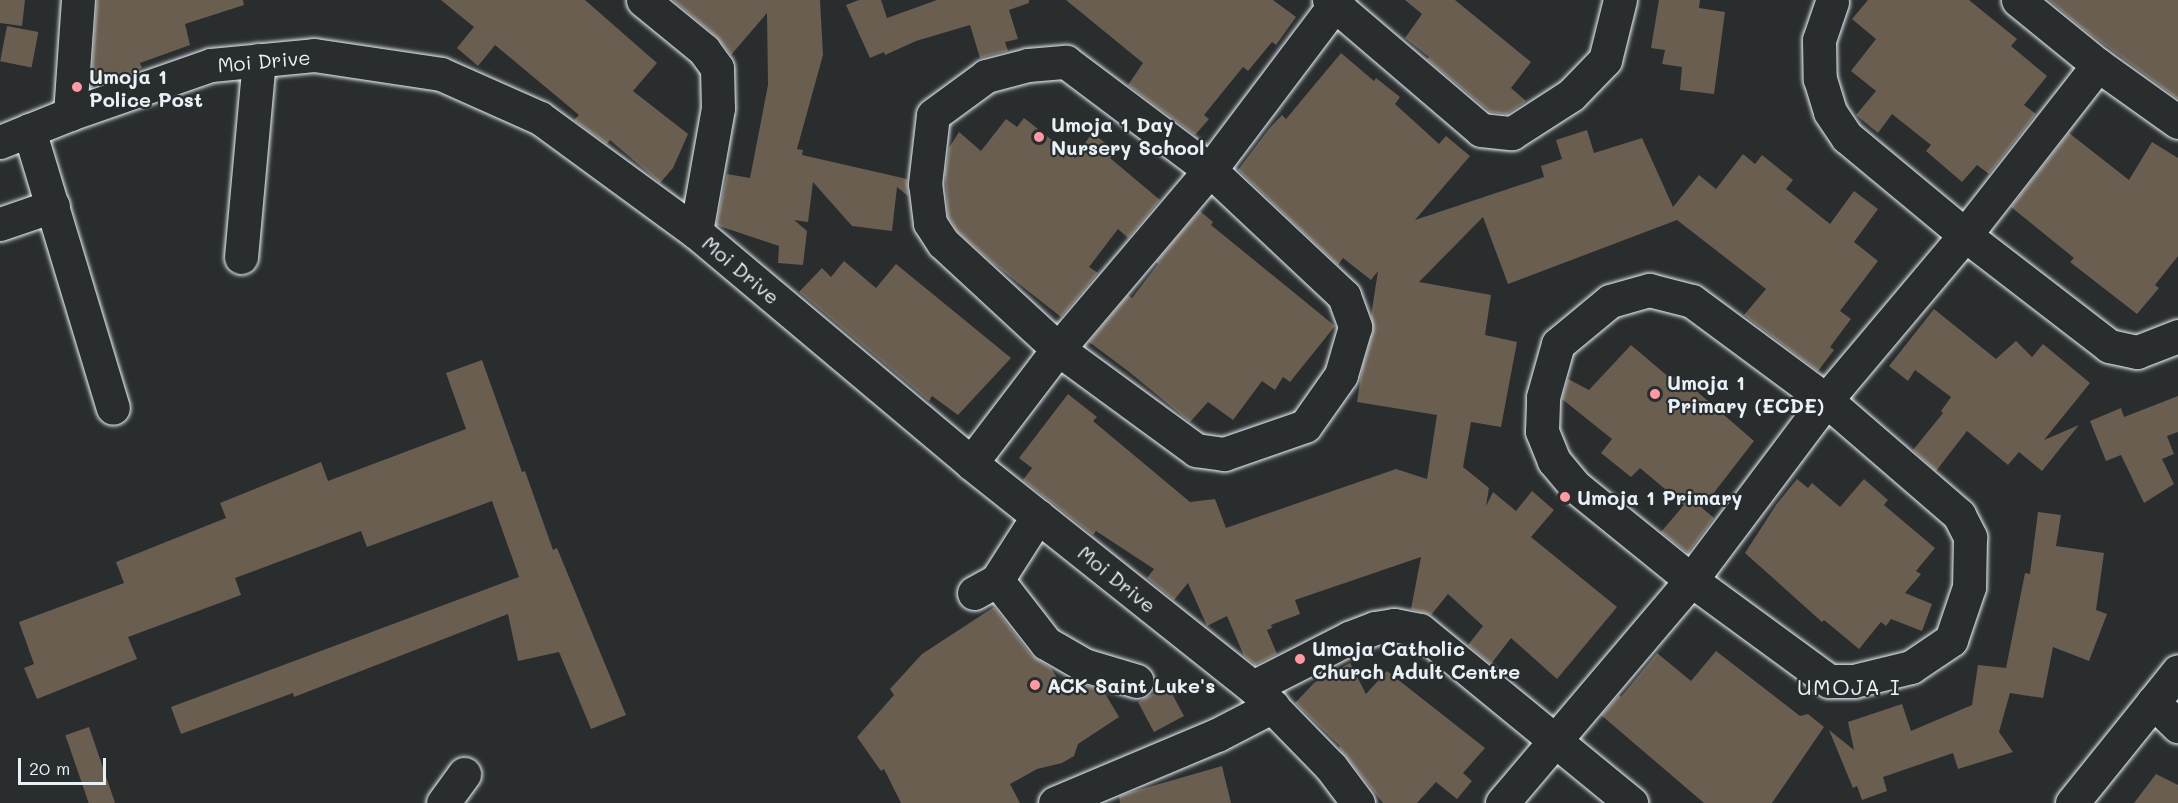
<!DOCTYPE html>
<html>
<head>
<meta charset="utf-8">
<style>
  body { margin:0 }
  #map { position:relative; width:2178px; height:803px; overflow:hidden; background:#2a2d2e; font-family:Mali,sans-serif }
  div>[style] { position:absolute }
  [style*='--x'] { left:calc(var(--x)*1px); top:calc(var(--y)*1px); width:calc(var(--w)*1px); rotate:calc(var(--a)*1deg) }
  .building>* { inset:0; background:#695e50; transform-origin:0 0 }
  .roads { filter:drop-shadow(0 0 2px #e8f1f8) drop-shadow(0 0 2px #e8f1f8) }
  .minor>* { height:33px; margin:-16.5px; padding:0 16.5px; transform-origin:16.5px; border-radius:16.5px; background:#2a2d2e }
  .dots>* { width:16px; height:16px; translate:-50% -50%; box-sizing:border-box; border:3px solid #2a2d2e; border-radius:50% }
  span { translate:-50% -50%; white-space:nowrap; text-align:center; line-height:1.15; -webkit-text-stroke:4.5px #2a2d2e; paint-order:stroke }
  .street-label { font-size:20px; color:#e8f1f8 }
  .poi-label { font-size:20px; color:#e8f1f8; font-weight:700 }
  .left { translate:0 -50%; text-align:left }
  .quarter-label { font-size:22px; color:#e8f1f8; letter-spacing:1.5px }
  .scale { position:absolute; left:18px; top:758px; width:88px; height:27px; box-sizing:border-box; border:3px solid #e8f1f8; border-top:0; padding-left:8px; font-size:18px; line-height:21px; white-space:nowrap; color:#e8f1f8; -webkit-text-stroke:4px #2a2d2e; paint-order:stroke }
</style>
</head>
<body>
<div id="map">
  <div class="building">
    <i style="clip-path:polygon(0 0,25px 0,22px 26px,0 23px)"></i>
    <i style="clip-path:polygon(97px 0,243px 0,244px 5px,185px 24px,190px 45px,140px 63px,142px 68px,91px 87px)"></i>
    <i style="clip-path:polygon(441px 0,585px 0,657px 63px,633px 91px,688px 134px,673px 168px,660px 183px,610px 140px,607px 144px,574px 120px,579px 115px,495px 45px,478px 66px,457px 48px,474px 27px)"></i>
    <i style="clip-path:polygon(673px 0,820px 0,823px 55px,797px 149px,803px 150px,802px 155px,907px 179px,908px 196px,897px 187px,892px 231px,852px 226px,813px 182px,808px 222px,794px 220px,807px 231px,803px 265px,778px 263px,779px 246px,716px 225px,727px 174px,750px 178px,768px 85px,767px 13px,731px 55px,716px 36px)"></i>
    <i style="clip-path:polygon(859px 0,881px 0,887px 18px,937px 0,1029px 0,1029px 3px,1009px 10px,1018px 39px,1005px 42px,1008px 51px,980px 58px,970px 25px,916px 41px,885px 55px,884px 52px,870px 58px,846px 5px)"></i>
    <i style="clip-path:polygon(1066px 0,1273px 0,1296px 17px,1276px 45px,1272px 42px,1248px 71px,1243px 67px,1204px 115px,1209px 119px,1195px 135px,1128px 85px,1143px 63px)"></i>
    <i style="clip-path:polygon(1405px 0,1455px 0,1531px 62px,1511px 88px,1526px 101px,1525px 102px,1507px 114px,1490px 112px,1427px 59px,1429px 57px,1405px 38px,1422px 14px)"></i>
    <i style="clip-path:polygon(1659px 0,1700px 0,1699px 8px,1725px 12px,1714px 94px,1680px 90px,1682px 67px,1662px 64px,1665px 50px,1651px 48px)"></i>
    <i style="clip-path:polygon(1868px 0,1969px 0,2017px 39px,2011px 46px,2047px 76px,2024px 105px,2036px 114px,1989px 174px,1977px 165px,1962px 182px,1926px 151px,1931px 145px,1892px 114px,1878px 133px,1856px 115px,1876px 91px,1851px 71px,1876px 39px,1852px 19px)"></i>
    <i style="clip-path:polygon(2049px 0,2178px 0,2178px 99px,2082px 28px)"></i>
    <i style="left:7px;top:26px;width:32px;height:36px;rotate:11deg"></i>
    <i style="clip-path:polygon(1341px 53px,1374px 81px,1376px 78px,1400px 97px,1395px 104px,1439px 144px,1446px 136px,1470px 156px,1415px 220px,1544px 177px,1541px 166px,1562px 159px,1556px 140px,1587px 130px,1594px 153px,1642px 138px,1673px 207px,1699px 175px,1716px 189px,1743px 154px,1755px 164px,1762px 155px,1793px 180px,1786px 189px,1830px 224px,1854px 191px,1878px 209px,1854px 242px,1878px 261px,1840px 311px,1851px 319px,1830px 347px,1834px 350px,1818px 371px,1744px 315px,1766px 289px,1677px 220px,1508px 284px,1483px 217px,1419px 282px,1491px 295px,1485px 335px,1517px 342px,1501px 427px,1471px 422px,1463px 467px,1489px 488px,1486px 506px,1493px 492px,1516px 511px,1532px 491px,1554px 510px,1531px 537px,1617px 607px,1557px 679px,1511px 638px,1491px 664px,1468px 645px,1483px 626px,1448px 594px,1431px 615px,1411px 609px,1421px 557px,1295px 600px,1300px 614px,1271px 625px,1272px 628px,1267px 630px,1277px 654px,1255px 665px,1244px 656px,1227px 616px,1207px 626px,1188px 583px,1174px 600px,1147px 578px,1154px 569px,1096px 531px,1093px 535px,1023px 480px,1032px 468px,1019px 458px,1068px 394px,1097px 417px,1093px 421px,1190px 502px,1215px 499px,1226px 528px,1396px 469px,1427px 479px,1437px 415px,1357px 402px,1362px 369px,1373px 332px,1371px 316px,1378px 271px,1371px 280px,1343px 258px,1338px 265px,1238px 170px,1268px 130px,1282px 115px,1286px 119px)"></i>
    <i style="clip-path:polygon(1024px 118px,1075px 158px,1092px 133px,1116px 151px,1110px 158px,1160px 200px,1128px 238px,1118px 229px,1089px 267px,1098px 273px,1061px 317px,994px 264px,957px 231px,948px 216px,945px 174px,949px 148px,959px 132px,981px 151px,1006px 119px,1017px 127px)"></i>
    <i style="clip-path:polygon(2069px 133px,2129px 180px,2152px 142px,2178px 158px,2178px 256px,2155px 285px,2159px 288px,2137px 314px,2070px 262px,2074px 258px,2011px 207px)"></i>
    <i style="clip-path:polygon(1200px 211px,1213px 222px,1211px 225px,1335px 326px,1290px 382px,1283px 377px,1275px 390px,1262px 381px,1233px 420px,1208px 402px,1190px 422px,1128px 371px,1089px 342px,1128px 295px,1132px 298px,1158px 264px,1156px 262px)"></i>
    <i style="clip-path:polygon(844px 261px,876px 288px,896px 264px,1011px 358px,958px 415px,932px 396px,929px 401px,799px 292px,822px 268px,831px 277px)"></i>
    <i style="clip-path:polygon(1934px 309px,1996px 359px,2016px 341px,2032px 357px,2043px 344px,2090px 383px,2044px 440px,2079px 425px,2042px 471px,2019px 452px,2008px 465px,1967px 431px,1936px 471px,1913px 450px,1943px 413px,1941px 411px,1951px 397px,1915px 370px,1908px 381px,1889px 366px)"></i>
    <i style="clip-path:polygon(1631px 345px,1671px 379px,1677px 376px,1693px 388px,1754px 441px,1702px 508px,1714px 518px,1688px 553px,1661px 532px,1684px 505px,1640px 468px,1631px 477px,1601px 453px,1612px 439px,1562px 399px,1568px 379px,1589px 390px)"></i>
    <i style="clip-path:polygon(482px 360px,522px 472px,525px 471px,553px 550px,557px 548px,626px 715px,591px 729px,559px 652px,518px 661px,508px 614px,294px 697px,293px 693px,181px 734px,171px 707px,519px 577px,492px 501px,367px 547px,361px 531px,235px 578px,241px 595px,128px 637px,137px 659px,37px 699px,24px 668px,34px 664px,19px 622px,124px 583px,116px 562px,226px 518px,220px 503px,321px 462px,328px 481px,466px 429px,446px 373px)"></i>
    <i style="clip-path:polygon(2178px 396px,2178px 432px,2167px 436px,2174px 454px,2162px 459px,2174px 484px,2144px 503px,2121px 455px,2106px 461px,2090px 421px,2121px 408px,2124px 417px)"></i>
    <i style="clip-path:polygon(1797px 479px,1808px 488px,1812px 483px,1840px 507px,1864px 479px,1888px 500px,1884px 505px,1935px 548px,1916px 571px,1921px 574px,1905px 593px,1932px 604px,1922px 631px,1891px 619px,1886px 626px,1881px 622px,1859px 649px,1824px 620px,1822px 622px,1745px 553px,1776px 505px)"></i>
    <i style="clip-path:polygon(2038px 512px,2061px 515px,2056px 546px,2104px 553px,2096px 610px,2107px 614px,2089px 661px,2053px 647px,2043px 698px,2010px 693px,1999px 732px,2013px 752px,1958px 769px,1953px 753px,1883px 777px,1887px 791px,1862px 800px,1857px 786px,1853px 788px,1829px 730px,1854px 750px,1848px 722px,1902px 704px,1911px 731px,1972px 705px,1978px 665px,2006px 668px,2025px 573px,2030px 574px)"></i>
    <i style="clip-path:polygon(994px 607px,1031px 655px,1051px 668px,1068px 696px,1085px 685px,1103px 690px,1119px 717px,1078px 744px,1074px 756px,1062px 763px,1037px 769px,1010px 784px,1020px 803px,901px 803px,884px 769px,881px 771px,857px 737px,894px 695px,890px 689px,922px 654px)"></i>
    <i style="clip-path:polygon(1716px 651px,1800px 716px,1808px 714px,1824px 727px,1772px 803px,1704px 803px,1601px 715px,1619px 695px,1621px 697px,1657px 653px,1691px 681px)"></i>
    <i style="clip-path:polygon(1350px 663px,1366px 694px,1387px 671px,1485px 748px,1463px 773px,1472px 781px,1457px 799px,1436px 782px,1417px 803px,1383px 803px,1339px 748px,1340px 746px,1295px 703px,1314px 683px)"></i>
    <i style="left:1168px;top:686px;width:34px;height:34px;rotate:62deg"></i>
    <i style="left:89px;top:727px;width:80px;height:25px;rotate:71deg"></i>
    <i style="clip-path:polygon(1222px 766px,1231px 803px,1120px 803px,1119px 796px,1128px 793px)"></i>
    <i style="clip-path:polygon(2156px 774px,2178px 785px,2178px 803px,2134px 803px)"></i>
  </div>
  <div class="roads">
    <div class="minor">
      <i style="--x:643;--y:0;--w:79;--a:39.3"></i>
      <i style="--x:704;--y:50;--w:22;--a:54"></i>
      <i style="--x:717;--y:68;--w:40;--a:88.6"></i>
      <i style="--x:718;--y:108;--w:126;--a:100.1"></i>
      <i style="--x:1329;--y:0;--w:200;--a:40.5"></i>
      <i style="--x:1481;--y:130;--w:31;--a:6"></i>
      <i style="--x:1512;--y:133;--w:70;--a:-32.8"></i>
      <i style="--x:1571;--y:95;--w:49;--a:-45.8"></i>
      <i style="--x:1605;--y:60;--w:62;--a:-76"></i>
      <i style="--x:2018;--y:0;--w:103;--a:39.1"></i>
      <i style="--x:2098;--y:65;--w:98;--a:35.5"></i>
      <i style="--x:1832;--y:2;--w:40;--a:108.9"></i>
      <i style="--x:1819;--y:40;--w:39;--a:89"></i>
      <i style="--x:1820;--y:79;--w:34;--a:73"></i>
      <i style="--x:1830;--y:112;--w:30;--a:56"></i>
      <i style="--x:1847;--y:137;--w:153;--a:39.7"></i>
      <i style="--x:1965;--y:235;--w:182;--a:37.6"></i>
      <i style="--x:2109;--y:346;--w:29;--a:12"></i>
      <i style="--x:2137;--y:352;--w:44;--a:-21.3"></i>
      <i style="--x:1066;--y:62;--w:180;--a:36.9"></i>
      <i style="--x:1210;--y:170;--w:184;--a:43.2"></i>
      <i style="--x:1344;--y:296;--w:33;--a:70"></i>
      <i style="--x:1355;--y:327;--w:50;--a:106.3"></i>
      <i style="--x:1341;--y:375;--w:62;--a:125.2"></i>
      <i style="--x:1305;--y:426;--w:86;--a:160.9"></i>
      <i style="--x:1224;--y:454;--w:28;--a:-172"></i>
      <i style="--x:1196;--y:450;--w:171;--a:-143.8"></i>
      <i style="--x:1058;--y:349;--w:156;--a:-137.3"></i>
      <i style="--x:943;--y:243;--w:24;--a:-123"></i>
      <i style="--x:930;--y:223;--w:39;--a:-97"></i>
      <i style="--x:925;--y:184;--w:69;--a:-83.4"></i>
      <i style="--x:933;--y:115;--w:66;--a:-36.3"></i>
      <i style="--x:986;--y:76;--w:43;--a:-14.7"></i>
      <i style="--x:1028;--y:65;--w:38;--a:-5"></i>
      <i style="--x:70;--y:114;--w:114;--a:-86"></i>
      <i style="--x:29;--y:130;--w:290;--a:73.2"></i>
      <i style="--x:0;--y:142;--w:75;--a:-21.8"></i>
      <i style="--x:70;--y:114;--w:149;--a:-19.2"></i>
      <i style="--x:211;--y:65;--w:103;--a:-5.5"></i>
      <i style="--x:314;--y:55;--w:128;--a:8.5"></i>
      <i style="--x:441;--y:74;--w:108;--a:24"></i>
      <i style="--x:540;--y:118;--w:193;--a:36.2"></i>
      <i style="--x:696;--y:232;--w:359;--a:40"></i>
      <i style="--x:971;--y:463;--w:360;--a:38.5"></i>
      <i style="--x:1253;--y:687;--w:112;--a:45.7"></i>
      <i style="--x:1331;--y:767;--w:45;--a:53.1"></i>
      <i style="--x:0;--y:224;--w:56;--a:-18.8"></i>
      <i style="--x:241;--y:257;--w:198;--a:-84.8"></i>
      <i style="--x:1649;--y:290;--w:44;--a:14.3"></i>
      <i style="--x:1692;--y:301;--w:167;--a:36.5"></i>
      <i style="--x:1826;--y:400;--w:176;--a:40.8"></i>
      <i style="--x:1959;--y:515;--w:25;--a:63"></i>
      <i style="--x:1970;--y:537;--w:50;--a:91.1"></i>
      <i style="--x:1969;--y:587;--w:56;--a:108.8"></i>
      <i style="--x:1951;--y:640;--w:48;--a:146"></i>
      <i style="--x:1911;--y:667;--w:59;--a:166.2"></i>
      <i style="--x:1854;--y:681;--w:25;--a:180"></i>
      <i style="--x:1829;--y:681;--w:171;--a:-143.8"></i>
      <i style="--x:1691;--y:580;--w:149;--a:-141"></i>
      <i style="--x:1575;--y:486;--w:33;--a:-130"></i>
      <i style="--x:1554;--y:461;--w:32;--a:-112"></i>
      <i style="--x:1542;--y:431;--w:34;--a:-88"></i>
      <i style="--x:1543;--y:397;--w:55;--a:-74.2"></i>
      <i style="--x:1558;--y:344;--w:67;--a:-39.6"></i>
      <i style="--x:1610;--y:301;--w:41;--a:-15.8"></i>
      <i style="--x:971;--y:463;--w:143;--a:-52.7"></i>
      <i style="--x:1058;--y:349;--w:235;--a:-49.7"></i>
      <i style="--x:1210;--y:170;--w:213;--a:-53"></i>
      <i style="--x:997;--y:580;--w:80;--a:52.1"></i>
      <i style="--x:1046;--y:643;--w:44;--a:30.1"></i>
      <i style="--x:1084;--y:665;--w:55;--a:16.8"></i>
      <i style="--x:974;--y:593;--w:26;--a:-29"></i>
      <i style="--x:997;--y:580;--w:76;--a:-57.4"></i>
      <i style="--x:1253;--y:687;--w:108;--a:-27"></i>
      <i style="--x:1349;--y:638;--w:28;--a:-21"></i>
      <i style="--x:1375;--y:628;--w:19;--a:-9"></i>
      <i style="--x:1394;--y:625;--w:26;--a:11"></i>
      <i style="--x:1420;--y:630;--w:273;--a:39.3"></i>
      <i style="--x:2153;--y:702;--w:35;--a:44"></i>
      <i style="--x:443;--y:803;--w:36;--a:-54"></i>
      <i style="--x:1055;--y:803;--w:176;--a:-22.8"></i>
      <i style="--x:1217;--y:735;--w:63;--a:-27.4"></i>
      <i style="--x:1502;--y:803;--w:292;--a:-49.7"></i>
      <i style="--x:1691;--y:580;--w:225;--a:-53.1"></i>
      <i style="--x:1826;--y:400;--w:216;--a:-49.9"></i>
      <i style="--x:1965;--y:235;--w:216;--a:-52"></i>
      <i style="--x:2072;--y:803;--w:169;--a:-51.2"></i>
    </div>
  </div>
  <div class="dots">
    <i style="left:77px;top:87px;background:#ff9aa2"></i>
    <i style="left:1039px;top:137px;background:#ff9aa2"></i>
    <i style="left:1655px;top:394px;background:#ff9aa2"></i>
    <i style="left:1565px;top:497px;background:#ff9aa2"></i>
    <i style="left:1300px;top:659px;background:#ff9aa2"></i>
    <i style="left:1035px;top:685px;background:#ff9aa2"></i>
  </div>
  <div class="street-label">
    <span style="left:264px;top:61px;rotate:-5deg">Moi Drive</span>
    <span style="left:741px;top:270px;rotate:40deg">Moi Drive</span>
    <span style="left:1117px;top:579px;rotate:39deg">Moi Drive</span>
  </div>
  <div class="poi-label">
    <span class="left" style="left:89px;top:88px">Umoja 1<br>Police Post</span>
    <span class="left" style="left:1051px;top:136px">Umoja 1 Day<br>Nursery School</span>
    <span class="left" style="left:1667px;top:394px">Umoja 1<br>Primary (ECDE)</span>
    <span class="left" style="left:1577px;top:497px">Umoja 1 Primary</span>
    <span class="left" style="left:1312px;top:660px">Umoja Catholic<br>Church Adult Centre</span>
    <span class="left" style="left:1047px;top:685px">ACK Saint Luke's</span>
  </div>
  <div class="quarter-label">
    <span style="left:1849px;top:687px">UMOJA I</span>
  </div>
  <div class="scale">20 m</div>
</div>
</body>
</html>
